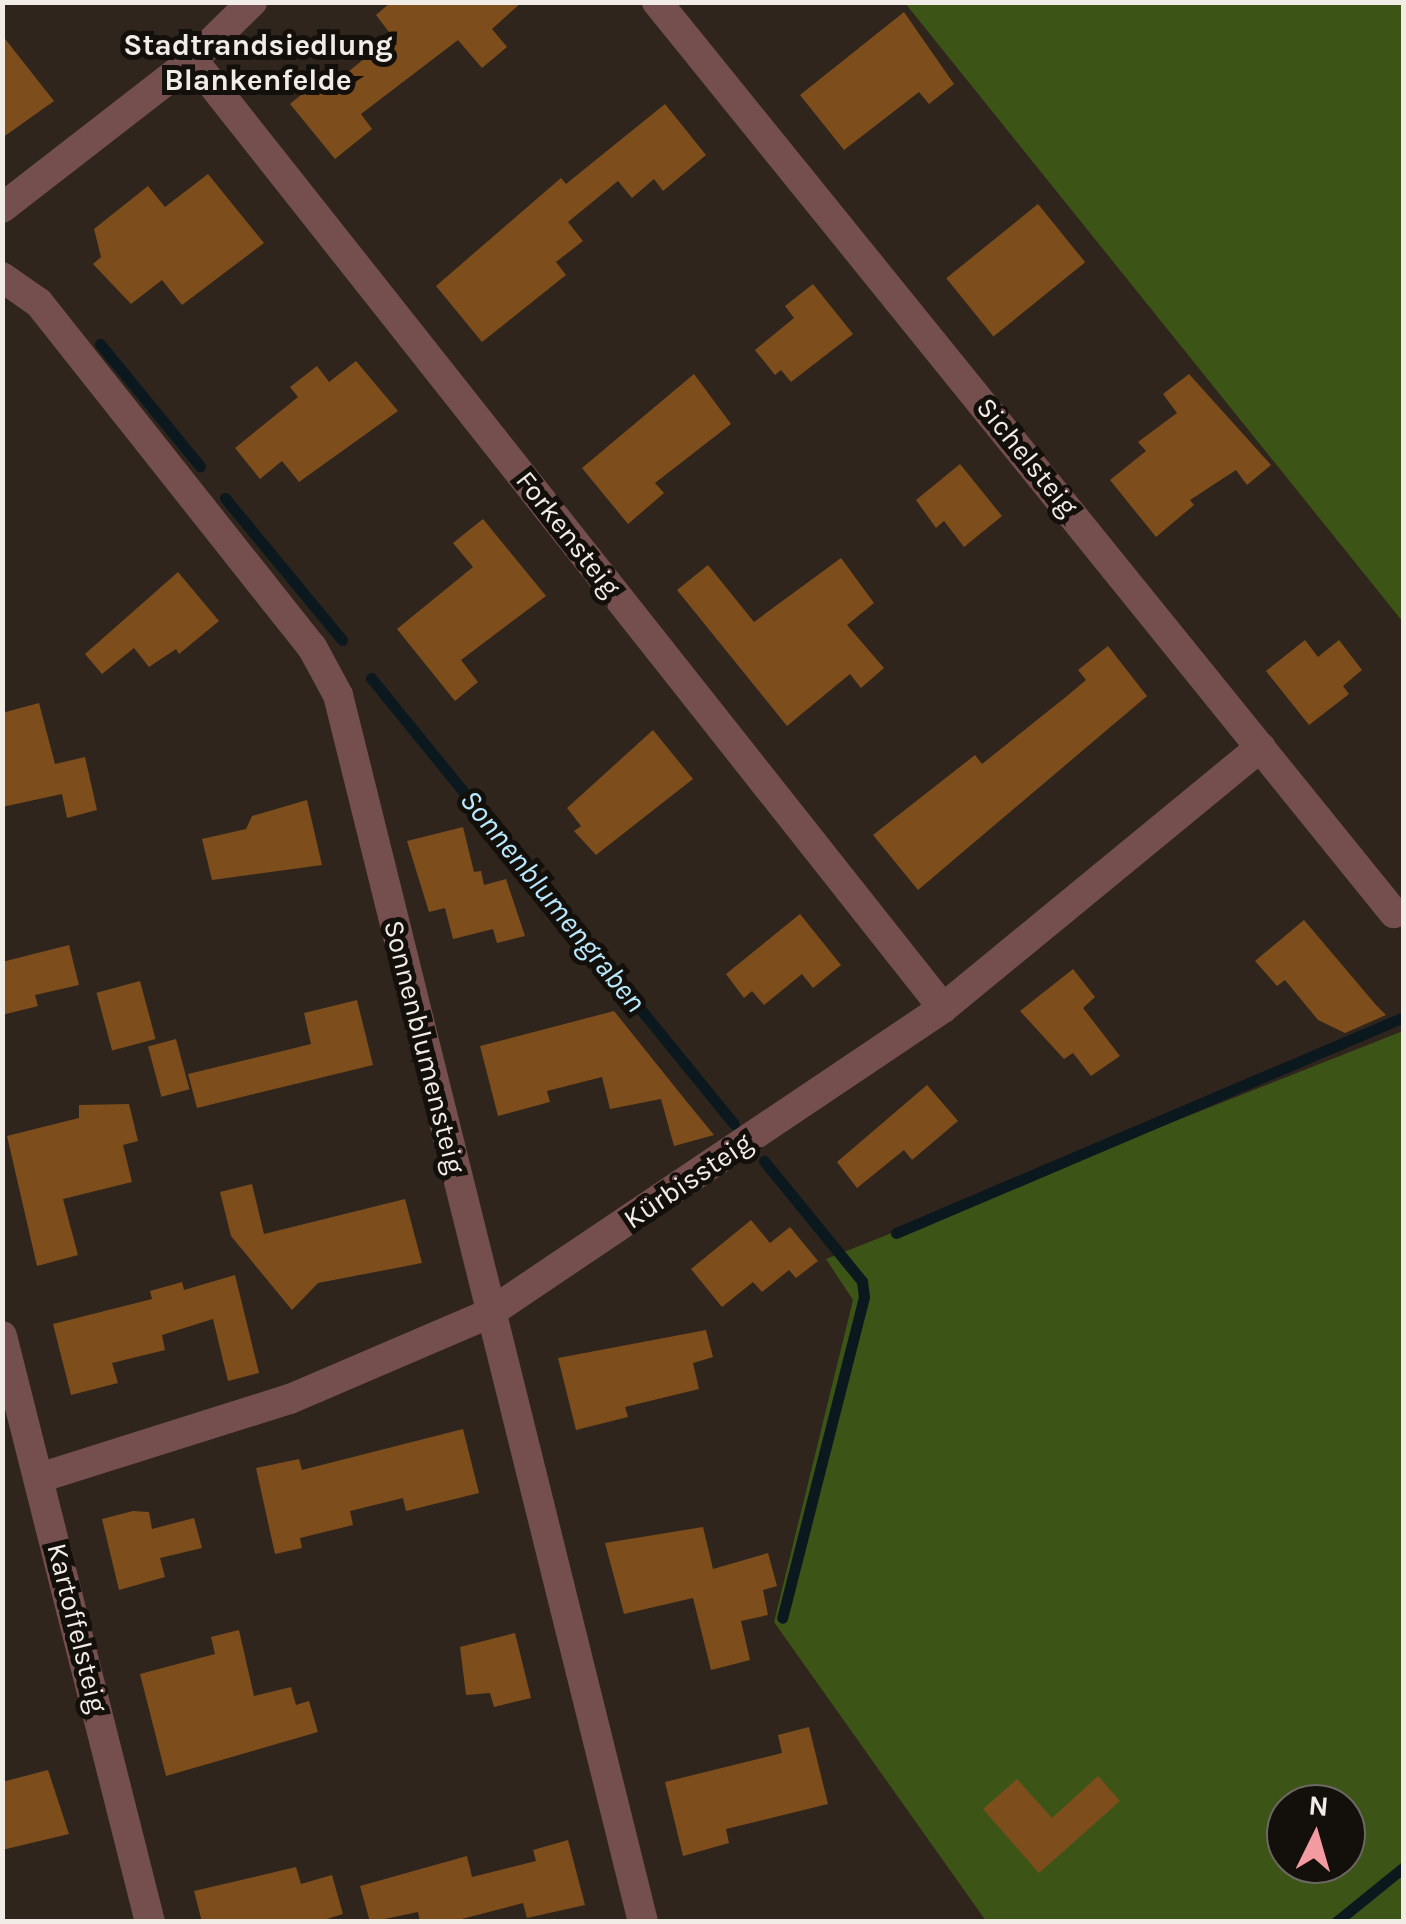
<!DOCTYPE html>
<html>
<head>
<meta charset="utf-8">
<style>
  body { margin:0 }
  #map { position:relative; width:1406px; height:1924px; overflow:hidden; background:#2f251c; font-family:Karla,sans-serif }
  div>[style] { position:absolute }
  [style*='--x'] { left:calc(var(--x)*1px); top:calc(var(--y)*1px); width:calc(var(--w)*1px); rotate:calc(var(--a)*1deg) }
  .forest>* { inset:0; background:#3d5417 }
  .stream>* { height:11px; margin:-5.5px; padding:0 5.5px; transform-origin:5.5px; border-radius:5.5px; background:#0b191f }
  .building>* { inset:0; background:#7d4e1b; transform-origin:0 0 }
  .street>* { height:30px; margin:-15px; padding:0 15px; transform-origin:15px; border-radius:15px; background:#744f4e }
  span { translate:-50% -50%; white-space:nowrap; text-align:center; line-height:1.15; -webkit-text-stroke:10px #130f0b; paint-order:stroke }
  .street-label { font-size:28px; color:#f2ece6 }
  .neighbourhood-label { font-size:30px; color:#f2ece6; font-weight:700 }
  .water-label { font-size:30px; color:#b9e9fe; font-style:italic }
  .frame { position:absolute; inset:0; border:5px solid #f2ece6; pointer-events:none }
  .north { position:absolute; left:1266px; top:1784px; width:100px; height:100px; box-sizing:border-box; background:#130f0b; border:2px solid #6c6763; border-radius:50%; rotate:5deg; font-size:28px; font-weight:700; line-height:40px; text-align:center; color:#f2ece6 }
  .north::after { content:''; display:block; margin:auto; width:35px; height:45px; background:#f49aa1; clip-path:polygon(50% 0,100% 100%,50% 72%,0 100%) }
</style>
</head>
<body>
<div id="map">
  <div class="forest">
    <i style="clip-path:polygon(905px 3px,1403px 3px,1403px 622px)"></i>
    <i style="clip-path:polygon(evenodd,1403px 1031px,1403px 1921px,986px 1921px,774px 1622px,853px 1300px,826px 1259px,1403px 1031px,1286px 1804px,1346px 1804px,1346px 1864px,1286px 1864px,1286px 1804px)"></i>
  </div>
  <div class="stream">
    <i style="--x:100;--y:344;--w:158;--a:50.7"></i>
    <i style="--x:225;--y:498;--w:184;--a:50.5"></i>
    <i style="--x:371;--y:678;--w:575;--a:50.86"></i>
    <i style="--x:764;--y:1161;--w:155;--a:50.8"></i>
    <i style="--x:862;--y:1281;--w:16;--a:83"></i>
    <i style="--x:864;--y:1297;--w:331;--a:104.3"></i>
    <i style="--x:896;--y:1233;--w:552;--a:-23.04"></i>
    <i style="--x:1336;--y:1922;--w:87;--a:-39"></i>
  </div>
  <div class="building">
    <i style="clip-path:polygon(391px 2px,522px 2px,492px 29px,507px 47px,482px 68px,458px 40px,361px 114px,372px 129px,335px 159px,290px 104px,329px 72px,337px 81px,392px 36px,376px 15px)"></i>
    <i style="clip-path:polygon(904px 12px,954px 84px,929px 104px,919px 92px,844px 150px,800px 95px)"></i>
    <i style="clip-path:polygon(2px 35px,54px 101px,2px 138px)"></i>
    <i style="clip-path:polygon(665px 104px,706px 155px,663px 191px,654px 179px,632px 198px,618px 181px,568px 222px,583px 241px,556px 262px,566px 275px,482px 342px,436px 286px,561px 178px,566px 184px)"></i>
    <i style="clip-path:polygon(208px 174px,264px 243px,182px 305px,162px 280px,131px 304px,93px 264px,101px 257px,94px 229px,148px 186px,165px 207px)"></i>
    <i style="left:1038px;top:204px;width:75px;height:118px;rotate:51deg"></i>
    <i style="clip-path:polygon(813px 284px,853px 334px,791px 382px,781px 370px,775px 375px,755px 350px,794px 318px,785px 306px)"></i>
    <i style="clip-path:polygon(356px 361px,398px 411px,299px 482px,282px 461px,260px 479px,235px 448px,298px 397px,290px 387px,317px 366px,329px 382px)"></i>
    <i style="clip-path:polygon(694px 374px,731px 424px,655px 483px,664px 493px,628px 524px,582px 468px)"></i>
    <i style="clip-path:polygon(1189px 374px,1271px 465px,1247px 485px,1236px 470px,1190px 500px,1194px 505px,1156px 537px,1110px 480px,1146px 451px,1138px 442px,1177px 413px,1163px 394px)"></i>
    <i style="clip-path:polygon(960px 464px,1002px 516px,964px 547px,944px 521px,936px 528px,916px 500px)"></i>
    <i style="clip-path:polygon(483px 519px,546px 596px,461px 660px,478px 682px,455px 701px,397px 629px,473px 567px,453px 543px)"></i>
    <i style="clip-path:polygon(841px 558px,874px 603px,847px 625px,884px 668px,861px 688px,850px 674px,787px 726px,677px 590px,708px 565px,754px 622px)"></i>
    <i style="clip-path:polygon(178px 572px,219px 621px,179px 654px,176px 649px,149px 667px,134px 648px,102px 674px,85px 654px)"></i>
    <i style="clip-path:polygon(1305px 640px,1318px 657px,1339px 640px,1362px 670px,1343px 686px,1349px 694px,1309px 725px,1266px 671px)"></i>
    <i style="clip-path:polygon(1108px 646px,1147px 696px,918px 890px,873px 835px,975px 755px,982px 764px,1067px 696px,1086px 680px,1078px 670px)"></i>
    <i style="clip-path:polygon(39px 703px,55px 764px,85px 757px,97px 810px,67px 818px,62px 794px,2px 807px,2px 713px)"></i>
    <i style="clip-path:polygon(653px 730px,693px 779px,596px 855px,574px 831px,581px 826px,567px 808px)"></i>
    <i style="clip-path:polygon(307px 800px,322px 865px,212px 880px,202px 839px,246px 829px,252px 816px)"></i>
    <i style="clip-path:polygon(463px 827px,474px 872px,481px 871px,484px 885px,506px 879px,525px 936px,497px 943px,493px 929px,453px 939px,445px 908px,429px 912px,407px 841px)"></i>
    <i style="clip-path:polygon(800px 914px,841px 965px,813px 988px,802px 974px,764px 1005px,752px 991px,744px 998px,726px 974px)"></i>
    <i style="clip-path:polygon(1304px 920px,1376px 1005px,1386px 1015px,1345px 1033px,1318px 1020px,1285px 980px,1277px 986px,1255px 961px)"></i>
    <i style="clip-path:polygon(69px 945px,79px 985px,35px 995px,38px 1006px,2px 1015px,2px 962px)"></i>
    <i style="clip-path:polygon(1073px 969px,1095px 997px,1083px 1008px,1120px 1056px,1091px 1076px,1073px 1053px,1064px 1059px,1020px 1011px)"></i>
    <i style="left:140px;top:981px;width:60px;height:45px;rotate:75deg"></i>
    <i style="clip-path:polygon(357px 1000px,373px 1065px,197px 1108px,188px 1074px,311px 1044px,304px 1013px)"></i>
    <i style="clip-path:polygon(614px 1011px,687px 1102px,714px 1135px,674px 1146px,661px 1099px,610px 1109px,602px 1077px,547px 1091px,550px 1102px,498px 1116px,480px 1046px)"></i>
    <i style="left:176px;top:1039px;width:52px;height:29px;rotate:75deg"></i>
    <i style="clip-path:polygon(927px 1085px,958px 1121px,912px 1160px,904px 1150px,857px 1188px,837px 1162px)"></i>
    <i style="clip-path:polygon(129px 1104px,138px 1141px,123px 1145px,132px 1182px,63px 1199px,78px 1255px,37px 1266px,7px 1136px,79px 1118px,79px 1105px)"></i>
    <i style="clip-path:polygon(252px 1184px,264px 1234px,405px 1199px,422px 1263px,318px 1283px,292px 1310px,231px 1236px,220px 1192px)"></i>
    <i style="clip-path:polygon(751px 1220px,770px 1243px,790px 1227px,818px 1261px,796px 1278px,789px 1270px,762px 1292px,753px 1282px,722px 1307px,691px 1269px)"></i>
    <i style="clip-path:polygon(235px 1275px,259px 1373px,228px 1381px,213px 1319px,162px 1335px,165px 1350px,112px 1363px,118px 1383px,71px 1395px,53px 1324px,152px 1299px,150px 1291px,182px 1282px,184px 1290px)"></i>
    <i style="clip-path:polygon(706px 1330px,713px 1357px,693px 1363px,699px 1389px,625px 1407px,628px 1417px,576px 1430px,558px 1358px)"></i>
    <i style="clip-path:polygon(463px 1429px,479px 1493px,406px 1511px,403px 1498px,350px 1511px,353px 1525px,300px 1538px,302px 1548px,275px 1554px,256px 1468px,299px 1459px,302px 1470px)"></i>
    <i style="clip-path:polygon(133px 1511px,149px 1512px,152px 1529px,194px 1518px,202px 1548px,160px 1558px,165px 1577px,119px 1590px,102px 1519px)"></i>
    <i style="clip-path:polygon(703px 1527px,713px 1569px,768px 1553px,777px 1586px,763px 1590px,768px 1615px,741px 1621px,750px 1660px,711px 1670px,693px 1598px,624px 1614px,605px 1543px)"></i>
    <i style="clip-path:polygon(239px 1630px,254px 1696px,291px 1687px,296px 1705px,309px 1701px,318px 1732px,166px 1776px,140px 1674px,215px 1654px,211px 1637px)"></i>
    <i style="clip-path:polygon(515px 1633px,531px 1698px,494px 1707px,490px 1693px,466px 1695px,460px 1647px)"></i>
    <i style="clip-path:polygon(809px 1727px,828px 1804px,726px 1829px,729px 1843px,683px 1856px,665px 1782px,782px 1753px,778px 1735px)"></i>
    <i style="clip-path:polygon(48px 1770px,69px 1834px,2px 1850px,2px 1782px)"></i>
    <i style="clip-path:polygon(1098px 1776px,1120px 1801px,1039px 1873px,983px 1809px,1017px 1779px,1052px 1818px)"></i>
    <i style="clip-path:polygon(568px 1840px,585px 1905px,527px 1918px,523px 1903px,450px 1922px,420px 1922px,418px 1912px,370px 1922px,360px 1886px,467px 1856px,472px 1877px,536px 1861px,533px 1850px)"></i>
    <i style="clip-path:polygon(296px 1867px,301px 1884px,332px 1875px,343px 1914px,317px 1922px,202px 1922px,194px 1891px)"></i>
  </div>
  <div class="street">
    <i style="--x:657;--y:2;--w:1172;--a:51.03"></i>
    <i style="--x:193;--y:60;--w:1209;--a:51.65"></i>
    <i style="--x:2;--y:208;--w:242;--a:-37.8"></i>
    <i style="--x:193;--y:60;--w:83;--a:-44.5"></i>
    <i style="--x:2;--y:277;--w:45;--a:35.1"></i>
    <i style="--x:39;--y:303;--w:439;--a:51.6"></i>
    <i style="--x:312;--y:647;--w:55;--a:61.6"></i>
    <i style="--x:338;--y:695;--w:1264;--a:76.04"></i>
    <i style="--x:2;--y:1336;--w:604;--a:75.83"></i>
    <i style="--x:39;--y:1478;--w:263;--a:-17.5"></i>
    <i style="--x:290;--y:1399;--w:215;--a:-23.2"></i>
    <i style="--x:488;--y:1314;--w:548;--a:-33.92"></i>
    <i style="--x:943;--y:1008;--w:411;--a:-39.4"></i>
  </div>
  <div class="street-label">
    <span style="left:1027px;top:457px;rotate:51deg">Sichelsteig</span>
    <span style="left:568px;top:534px;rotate:52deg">Forkensteig</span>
    <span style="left:424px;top:1047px;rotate:76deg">Sonnenblumensteig</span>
    <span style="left:688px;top:1181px;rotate:-34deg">Kürbissteig</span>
    <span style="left:77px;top:1628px;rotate:76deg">Kartoffelsteig</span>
  </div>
  <div class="neighbourhood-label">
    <span style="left:258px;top:62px">Stadtrandsiedlung<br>Blankenfelde</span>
  </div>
  <div class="water-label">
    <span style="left:553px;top:901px;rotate:51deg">Sonnenblumengraben</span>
  </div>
  <div class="frame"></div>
  <div class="north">N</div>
</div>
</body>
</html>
